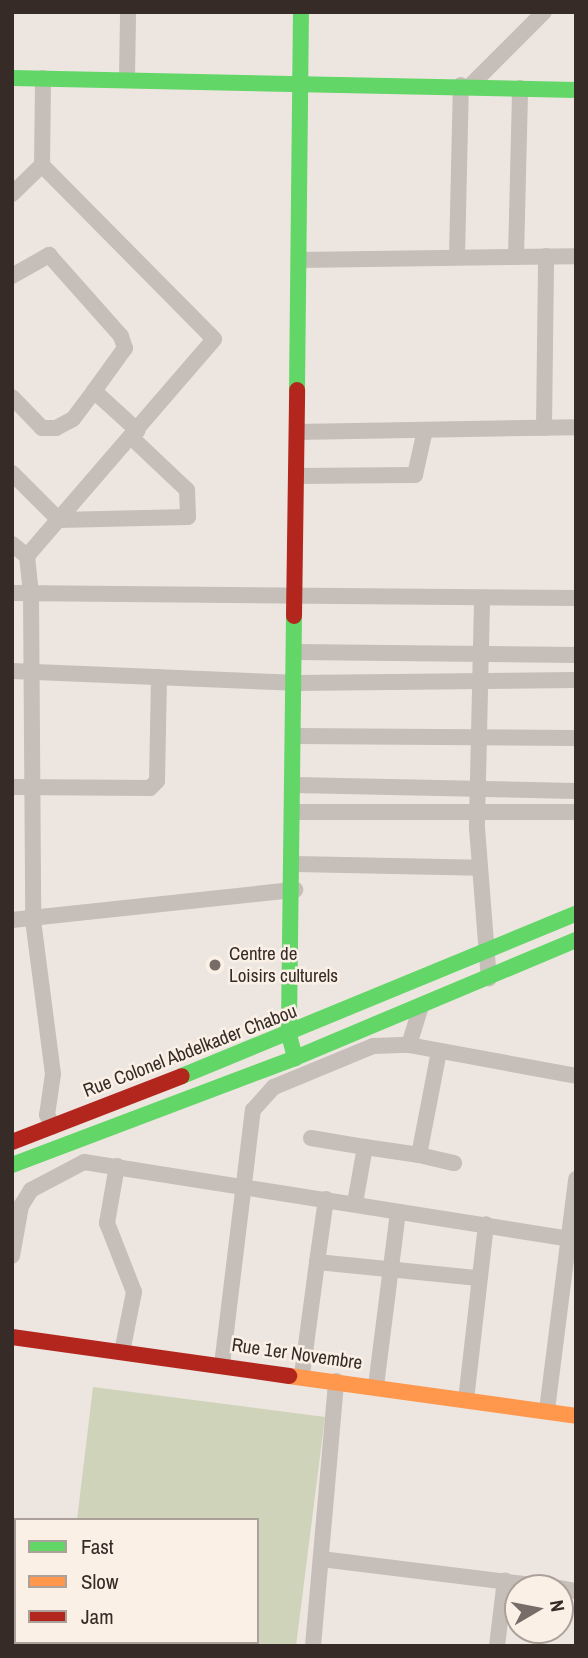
<!DOCTYPE html>
<html>
<head>
<meta charset="utf-8">
<style>
  body { margin:0 }
  #map { position:relative; width:588px; height:1658px; overflow:hidden; background:#ede6e0; font-family:"Archivo Narrow",sans-serif }
  div>[style] { position:absolute }
  [style*='--x'] { left:calc(var(--x)*1px); top:calc(var(--y)*1px); width:calc(var(--w)*1px); rotate:calc(var(--a)*1deg) }
  .green>* { inset:0; background:#cfd3b9 }
  .street>* { height:16px; margin:-8px; padding:0 8px; transform-origin:8px; border-radius:8px; background:#c6beb8 }
  .fast>* { height:16px; margin:-8px; padding:0 8px; transform-origin:8px; border-radius:8px; background:#63d668 }
  .slow>* { height:16px; margin:-8px; padding:0 8px; transform-origin:8px; border-radius:8px; background:#ff974d }
  .jam>* { height:16px; margin:-8px; padding:0 8px; transform-origin:8px; border-radius:8px; background:#b3261e }
  .dots>* { width:19px; height:19px; translate:-50% -50%; box-sizing:border-box; border:4px solid #faf0e6; border-radius:50% }
  span { translate:-50% -50%; white-space:nowrap; text-align:center; line-height:1.15; -webkit-text-stroke:5px #faf0e6; paint-order:stroke }
  .poi-label { font-size:19px; color:#372b27 }
  .left { translate:0 -50%; text-align:left }
  .street-label { font-size:19px; color:#372b27 }
  .frame { position:absolute; inset:0; border:14px solid #372b27; pointer-events:none }
  .legend { position:absolute; left:14px; top:1518px; width:245px; height:126px; box-sizing:border-box; background:#faf0e6; border:2px solid #aca19a; margin:0; padding:9px 12px; list-style:none; font-size:21px; color:#372b27 }
  .legend li { display:flex; align-items:center; gap:14px; height:35px }
  .legend b { width:35px; border:2px solid #aca19a }
  .north { position:absolute; left:504px; top:1574px; width:70px; height:70px; box-sizing:border-box; background:#faf0e6; border:2px solid #aca19a; border-radius:50%; rotate:80deg; font-size:19px; font-weight:700; line-height:28px; text-align:center; color:#372b27 }
  .north::after { content:''; display:block; margin:auto; width:24px; height:32px; background:#776c68; clip-path:polygon(50% 0,100% 100%,50% 72%,0 100%) }
</style>
</head>
<body>
<div id="map">
  <div class="green">
    <i style="clip-path:polygon(93px 1387px,325px 1417px,296px 1646px,61px 1646px,257px 1642px,257px 1520px,77px 1520px)"></i>
  </div>
  <div class="street">
    <i style="--x:127;--y:79;--w:67;--a:-89.1"></i>
    <i style="--x:471;--y:85;--w:103;--a:-45"></i>
    <i style="--x:12;--y:194;--w:42;--a:-44"></i>
    <i style="--x:42;--y:165;--w:87;--a:-89.3"></i>
    <i style="--x:457;--y:257;--w:172;--a:-88.7"></i>
    <i style="--x:516;--y:257;--w:169;--a:-88.6"></i>
    <i style="--x:299;--y:260;--w:277;--a:-0.8"></i>
    <i style="--x:12;--y:276;--w:43;--a:-29.6"></i>
    <i style="--x:49;--y:255;--w:108;--a:48.4"></i>
    <i style="--x:121;--y:336;--w:13;--a:72"></i>
    <i style="--x:125;--y:348;--w:53;--a:125.8"></i>
    <i style="--x:94;--y:391;--w:59;--a:42.3"></i>
    <i style="--x:12;--y:397;--w:43;--a:45.9"></i>
    <i style="--x:42;--y:428;--w:14;--a:0"></i>
    <i style="--x:56;--y:428;--w:19;--a:-28"></i>
    <i style="--x:73;--y:419;--w:35;--a:-53"></i>
    <i style="--x:544;--y:428;--w:172;--a:-89.3"></i>
    <i style="--x:297;--y:432;--w:279;--a:-1"></i>
    <i style="--x:12;--y:473;--w:66;--a:45"></i>
    <i style="--x:59;--y:520;--w:129;--a:-1.3"></i>
    <i style="--x:188;--y:517;--w:27;--a:-92"></i>
    <i style="--x:187;--y:490;--w:76;--a:-136.6"></i>
    <i style="--x:297;--y:476;--w:118;--a:-0.5"></i>
    <i style="--x:415;--y:475;--w:46;--a:-77.5"></i>
    <i style="--x:12;--y:544;--w:19;--a:39"></i>
    <i style="--x:27;--y:556;--w:38;--a:84"></i>
    <i style="--x:31;--y:594;--w:326;--a:89.6"></i>
    <i style="--x:33;--y:920;--w:155;--a:82.6"></i>
    <i style="--x:53;--y:1074;--w:41;--a:98.3"></i>
    <i style="--x:47;--y:1115;--w:13;--a:61"></i>
    <i style="--x:27;--y:556;--w:286;--a:-49.2"></i>
    <i style="--x:214;--y:339;--w:245;--a:-134.7"></i>
    <i style="--x:12;--y:593;--w:564;--a:0.51"></i>
    <i style="--x:482;--y:602;--w:226;--a:91.3"></i>
    <i style="--x:477;--y:828;--w:151;--a:85.5"></i>
    <i style="--x:295;--y:652;--w:281;--a:0.6"></i>
    <i style="--x:12;--y:671;--w:283;--a:2.4"></i>
    <i style="--x:295;--y:683;--w:281;--a:-0.6"></i>
    <i style="--x:294;--y:736;--w:282;--a:0.4"></i>
    <i style="--x:294;--y:785;--w:282;--a:1.2"></i>
    <i style="--x:12;--y:787;--w:138;--a:0.4"></i>
    <i style="--x:150;--y:788;--w:10;--a:-45"></i>
    <i style="--x:157;--y:781;--w:104;--a:-88.9"></i>
    <i style="--x:294;--y:812;--w:282;--a:0"></i>
    <i style="--x:295;--y:864;--w:184;--a:1.2"></i>
    <i style="--x:12;--y:920;--w:285;--a:-6.1"></i>
    <i style="--x:421;--y:1006;--w:41;--a:107.1"></i>
    <i style="--x:409;--y:1045;--w:170;--a:10.5"></i>
    <i style="--x:311;--y:1138;--w:55;--a:9.5"></i>
    <i style="--x:419;--y:1155;--w:36;--a:13"></i>
    <i style="--x:117;--y:1166;--w:58;--a:100"></i>
    <i style="--x:107;--y:1223;--w:74;--a:68.6"></i>
    <i style="--x:134;--y:1292;--w:61;--a:101.3"></i>
    <i style="--x:326;--y:1199;--w:64;--a:98.1"></i>
    <i style="--x:317;--y:1262;--w:162;--a:5.7"></i>
    <i style="--x:355;--y:1203;--w:57;--a:-79.9"></i>
    <i style="--x:365;--y:1147;--w:55;--a:8.4"></i>
    <i style="--x:419;--y:1155;--w:106;--a:-79.1"></i>
    <i style="--x:12;--y:1256;--w:51;--a:-79.8"></i>
    <i style="--x:21;--y:1206;--w:19;--a:-58"></i>
    <i style="--x:31;--y:1190;--w:60;--a:-27.8"></i>
    <i style="--x:84;--y:1162;--w:498;--a:9"></i>
    <i style="--x:222;--y:1365;--w:257;--a:-83.1"></i>
    <i style="--x:253;--y:1110;--w:31;--a:-48"></i>
    <i style="--x:274;--y:1087;--w:107;--a:-22.5"></i>
    <i style="--x:373;--y:1046;--w:36;--a:-2"></i>
    <i style="--x:302;--y:1375;--w:114;--a:-82.4"></i>
    <i style="--x:376;--y:1386;--w:175;--a:-82.8"></i>
    <i style="--x:466;--y:1400;--w:177;--a:-83.5"></i>
    <i style="--x:547;--y:1410;--w:233;--a:-82.8"></i>
    <i style="--x:321;--y:1559;--w:238;--a:7"></i>
    <i style="--x:560;--y:1588;--w:16;--a:11"></i>
    <i style="--x:313;--y:1646;--w:266;--a:-85"></i>
    <i style="--x:497;--y:1646;--w:66;--a:-83.1"></i>
  </div>
  <div class="fast">
    <i style="--x:12;--y:78;--w:564;--a:1.22"></i>
    <i style="--x:297;--y:390;--w:378;--a:-89.4"></i>
    <i style="--x:294;--y:616;--w:419;--a:90.7"></i>
    <i style="--x:289;--y:1035;--w:24;--a:75"></i>
    <i style="--x:182;--y:1076;--w:426;--a:-22.4"></i>
    <i style="--x:12;--y:1165;--w:303;--a:-20.7"></i>
    <i style="--x:295;--y:1058;--w:305;--a:-22.8"></i>
  </div>
  <div class="slow">
    <i style="--x:289;--y:1376;--w:290;--a:7.9"></i>
  </div>
  <div class="jam">
    <i style="--x:294;--y:616;--w:226;--a:-89.2"></i>
    <i style="--x:12;--y:1142;--w:182;--a:-21.2"></i>
    <i style="--x:12;--y:1337;--w:280;--a:8"></i>
  </div>
  <div class="dots">
    <i style="left:215px;top:965px;background:#776c68"></i>
  </div>
  <div class="poi-label">
    <span class="left" style="left:229px;top:965px">Centre de<br>Loisirs culturels</span>
  </div>
  <div class="street-label">
    <span style="left:190px;top:1051px;rotate:-21deg">Rue Colonel Abdelkader Chabou</span>
    <span style="left:297px;top:1354px;rotate:8deg">Rue 1er Novembre</span>
  </div>
  <div class="frame"></div>
  <ul class="legend">
  <li><b style="height:9px;background:#63d668"></b>Fast</li>
  <li><b style="height:9px;background:#ff974d"></b>Slow</li>
  <li><b style="height:9px;background:#b3261e"></b>Jam</li>
  </ul>
  <div class="north">N</div>
</div>
</body>
</html>
